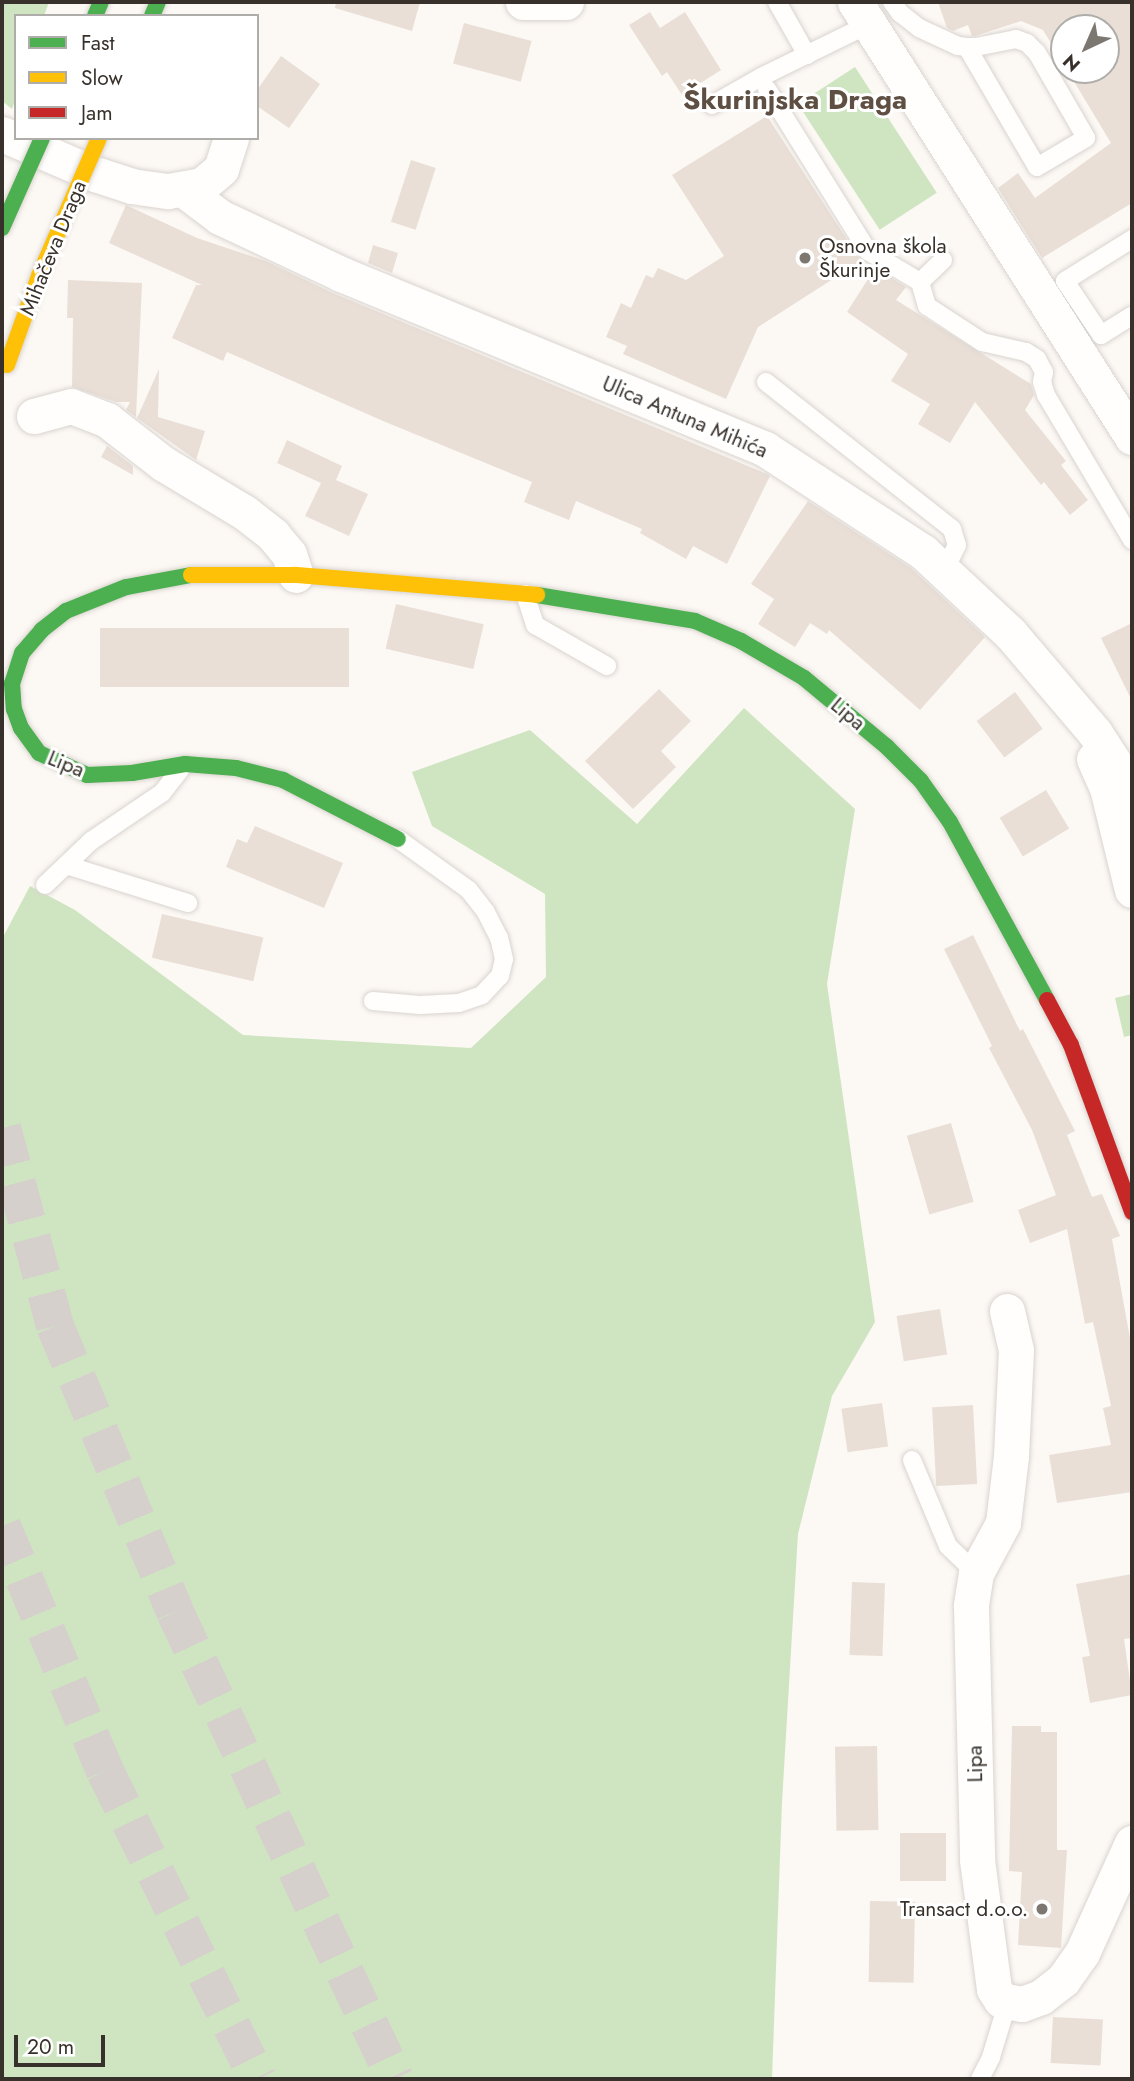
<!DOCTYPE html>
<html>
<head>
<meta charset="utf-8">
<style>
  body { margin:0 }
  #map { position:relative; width:1134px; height:2081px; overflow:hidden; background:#fcf8f4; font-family:Jost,sans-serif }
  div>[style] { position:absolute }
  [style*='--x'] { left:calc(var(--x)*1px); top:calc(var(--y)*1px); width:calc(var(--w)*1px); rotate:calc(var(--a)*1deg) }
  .green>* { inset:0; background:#cfe5c1; transform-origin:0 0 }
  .building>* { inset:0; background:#e9dfd7; transform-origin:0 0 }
  .highway-tunnel>* { height:38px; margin-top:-19px; transform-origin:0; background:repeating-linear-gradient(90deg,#d5d0cc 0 38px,transparent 0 57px) }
  .roads { filter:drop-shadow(0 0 2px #d9d4cf) drop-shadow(0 0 2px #d9d4cf) }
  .lane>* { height:18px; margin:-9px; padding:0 9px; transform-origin:9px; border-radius:9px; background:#fffefd }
  .street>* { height:35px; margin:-17.5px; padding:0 17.5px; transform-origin:17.5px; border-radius:17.5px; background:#fffefd }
  .fast>* { height:16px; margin:-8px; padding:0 8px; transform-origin:8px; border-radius:8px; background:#4caf50 }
  .slow>* { height:16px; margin:-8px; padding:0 8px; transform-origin:8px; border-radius:8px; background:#ffc107 }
  .jam>* { height:16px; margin:-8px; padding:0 8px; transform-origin:8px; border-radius:8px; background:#c62828 }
  .bridges { filter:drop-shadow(0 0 2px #d9d4cf) drop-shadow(0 0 2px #d9d4cf) }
  .fast-bridge>* { height:16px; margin:-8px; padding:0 8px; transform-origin:8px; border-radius:8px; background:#4caf50 }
  .slow-bridge>* { height:16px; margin:-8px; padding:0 8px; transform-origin:8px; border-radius:8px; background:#ffc107 }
  .dots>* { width:19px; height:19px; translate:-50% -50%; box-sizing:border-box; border:4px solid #fff; border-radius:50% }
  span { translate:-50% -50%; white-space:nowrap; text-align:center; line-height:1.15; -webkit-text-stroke:6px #fff; paint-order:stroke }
  .poi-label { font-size:21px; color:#38312b }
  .left { translate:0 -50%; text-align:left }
  .right { translate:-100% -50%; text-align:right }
  .street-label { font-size:21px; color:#38312b }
  .district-label { font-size:28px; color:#5f4f42; font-weight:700 }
  .frame { position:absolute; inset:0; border:4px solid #38312b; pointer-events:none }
  .legend { position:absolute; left:14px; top:14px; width:245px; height:126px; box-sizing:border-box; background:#fff; border:2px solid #afadaa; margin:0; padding:9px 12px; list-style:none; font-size:21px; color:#38312b }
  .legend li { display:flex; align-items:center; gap:14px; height:35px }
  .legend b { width:35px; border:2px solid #afadaa }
  .north { position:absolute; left:1050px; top:14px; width:70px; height:70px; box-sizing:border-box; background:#fff; border:2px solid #afadaa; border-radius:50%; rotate:224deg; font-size:19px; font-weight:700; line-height:28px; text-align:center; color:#38312b }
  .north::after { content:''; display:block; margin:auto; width:24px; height:32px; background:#7d7771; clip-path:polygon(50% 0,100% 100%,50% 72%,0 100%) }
  .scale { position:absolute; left:14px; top:2035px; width:91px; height:32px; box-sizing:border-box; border:4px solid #38312b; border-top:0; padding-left:9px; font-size:21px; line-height:24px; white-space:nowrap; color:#38312b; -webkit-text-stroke:5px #fff; paint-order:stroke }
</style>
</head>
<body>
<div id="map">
  <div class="green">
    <i style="clip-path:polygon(2px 2px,49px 2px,44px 16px,16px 16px,16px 97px,12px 109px,2px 101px)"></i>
    <i style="left:855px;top:67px;width:150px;height:68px;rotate:57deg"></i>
    <i style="clip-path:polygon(744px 708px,855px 809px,827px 984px,875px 1322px,832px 1396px,798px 1534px,782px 1802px,772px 2079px,2px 2079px,2px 939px,30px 886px,75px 910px,243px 1035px,471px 1048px,546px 977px,545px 894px,432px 826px,412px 772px,530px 730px,637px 824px)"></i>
    <i style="clip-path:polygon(1132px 994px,1132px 1035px,1124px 1037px,1115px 998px)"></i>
  </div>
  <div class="building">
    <i style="clip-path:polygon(336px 2px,420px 2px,412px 31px,335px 8px)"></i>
    <i style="clip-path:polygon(938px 2px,1132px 2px,1132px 203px,1042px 258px,998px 188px,1018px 173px,1035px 198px,1111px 143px,1067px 70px,1106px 70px,1106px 28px,1064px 28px,1064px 65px,1043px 30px,1021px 21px,975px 36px,972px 36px,968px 25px,953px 31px,947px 28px)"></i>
    <i style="clip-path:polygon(650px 12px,660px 28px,685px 12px,721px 70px,682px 95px,667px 72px,662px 76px,629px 25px)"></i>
    <i style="left:464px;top:23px;width:70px;height:42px;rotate:15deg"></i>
    <i style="clip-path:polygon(281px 56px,320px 84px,289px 128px,257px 106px,257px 90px)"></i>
    <i style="clip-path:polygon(767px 116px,861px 261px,758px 327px,726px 399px,623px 354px,627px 346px,606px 337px,621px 303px,631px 308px,646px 275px,653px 278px,658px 268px,686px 280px,724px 256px,672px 175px)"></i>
    <i style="left:411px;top:160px;width:26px;height:65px;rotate:18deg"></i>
    <i style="clip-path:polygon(126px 205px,197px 238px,266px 261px,333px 293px,767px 474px,770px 476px,727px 564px,693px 546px,686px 559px,640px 533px,642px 529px,576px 501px,569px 520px,524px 502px,532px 482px,383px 421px,227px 352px,223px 361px,172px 338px,196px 285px,202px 285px,109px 243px)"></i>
    <i style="clip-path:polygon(373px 245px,398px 253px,392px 273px,368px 263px)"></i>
    <i style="clip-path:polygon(875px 268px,906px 287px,896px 300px,1031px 384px,1034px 395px,1025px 410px,1066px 461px,1061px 465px,1088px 500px,1070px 515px,1044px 482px,1041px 485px,975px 402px,950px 443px,918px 424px,930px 404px,891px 381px,908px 354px,847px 312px)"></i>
    <i style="clip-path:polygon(68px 280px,142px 283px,136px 417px,126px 410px,130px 402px,116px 402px,72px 387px,73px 318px,67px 318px)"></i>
    <i style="clip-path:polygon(159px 369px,158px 417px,205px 431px,196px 460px,137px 418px)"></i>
    <i style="clip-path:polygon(287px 440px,342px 466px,336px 480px,368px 494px,349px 536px,305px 516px,321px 483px,277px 463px)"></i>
    <i style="clip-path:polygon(107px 446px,133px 466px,133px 475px,101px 457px)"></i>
    <i style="clip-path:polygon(808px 501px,911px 568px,985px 637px,920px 710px,829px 630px,827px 634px,810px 623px,795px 647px,758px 624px,774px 599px,751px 584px)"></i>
    <i style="left:396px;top:604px;width:90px;height:46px;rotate:13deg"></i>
    <i style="clip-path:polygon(1132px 623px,1132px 701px,1101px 638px)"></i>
    <i style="left:100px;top:628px;width:249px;height:59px"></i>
    <i style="clip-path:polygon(659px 689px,691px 721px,661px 751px,676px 767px,633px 809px,585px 761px)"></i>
    <i style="left:1015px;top:692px;width:46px;height:48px;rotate:53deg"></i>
    <i style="left:1046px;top:790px;width:45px;height:54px;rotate:59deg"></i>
    <i style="clip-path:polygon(255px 826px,343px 863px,324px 908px,226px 867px,237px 839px,247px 843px)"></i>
    <i style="left:162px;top:914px;width:104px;height:45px;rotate:13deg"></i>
    <i style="clip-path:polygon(973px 935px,1020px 1031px,1023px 1029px,1075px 1131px,1067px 1135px,1092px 1197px,1102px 1194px,1120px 1236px,1112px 1239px,1132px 1349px,1132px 1492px,1057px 1503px,1049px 1455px,1111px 1445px,1103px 1408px,1111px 1406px,1093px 1322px,1085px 1324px,1067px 1229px,1030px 1243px,1018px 1210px,1056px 1195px,1032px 1130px,989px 1048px,992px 1046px,944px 949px)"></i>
    <i style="left:951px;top:1123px;width:82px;height:46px;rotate:74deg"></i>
    <i style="left:940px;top:1309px;width:46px;height:44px;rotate:81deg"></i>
    <i style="left:882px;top:1403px;width:44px;height:41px;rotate:82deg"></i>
    <i style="left:973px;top:1405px;width:79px;height:41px;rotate:87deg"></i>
    <i style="clip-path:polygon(1132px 1574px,1132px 1638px,1124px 1639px,1132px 1695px,1090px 1703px,1082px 1657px,1090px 1656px,1076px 1584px)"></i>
    <i style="left:852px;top:1582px;width:33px;height:73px;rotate:2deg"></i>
    <i style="clip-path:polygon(1012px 1726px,1041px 1726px,1041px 1732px,1057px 1732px,1057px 1850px,1067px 1850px,1061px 1948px,1018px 1945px,1022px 1872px,1009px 1871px)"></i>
    <i style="left:877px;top:1746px;width:84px;height:42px;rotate:89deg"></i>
    <i style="left:900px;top:1833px;width:46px;height:48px"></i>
    <i style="left:870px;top:1901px;width:45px;height:81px;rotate:1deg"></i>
    <i style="left:1053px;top:2017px;width:50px;height:46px;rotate:3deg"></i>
  </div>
  <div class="highway-tunnel">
    <i style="--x:2;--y:1128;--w:205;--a:75"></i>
    <i style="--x:55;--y:1326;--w:310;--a:67.2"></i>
    <i style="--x:175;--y:1612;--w:516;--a:64.78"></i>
    <i style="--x:2;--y:1526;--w:266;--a:67.2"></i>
    <i style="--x:105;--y:1771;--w:344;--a:63.6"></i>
  </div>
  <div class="roads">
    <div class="lane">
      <i style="--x:777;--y:2;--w:61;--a:60.5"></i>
      <i style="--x:892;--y:2;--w:14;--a:54"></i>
      <i style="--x:900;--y:13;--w:24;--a:38"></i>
      <i style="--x:919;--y:28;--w:43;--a:24.8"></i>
      <i style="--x:958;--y:46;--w:9;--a:6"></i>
      <i style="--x:967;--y:47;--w:9;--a:0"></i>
      <i style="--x:976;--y:47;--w:41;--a:-11.3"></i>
      <i style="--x:1016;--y:39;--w:12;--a:20"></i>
      <i style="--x:1027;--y:43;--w:14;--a:45"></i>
      <i style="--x:1037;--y:53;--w:98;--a:60"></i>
      <i style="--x:1086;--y:138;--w:57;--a:149.4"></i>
      <i style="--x:1037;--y:167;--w:139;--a:-120.3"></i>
      <i style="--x:767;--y:89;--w:191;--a:58.1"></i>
      <i style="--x:868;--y:251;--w:61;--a:30.8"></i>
      <i style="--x:712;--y:105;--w:56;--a:-29.7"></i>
      <i style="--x:761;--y:77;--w:120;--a:-26.1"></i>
      <i style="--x:1132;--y:239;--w:79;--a:147.9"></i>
      <i style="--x:1065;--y:281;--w:65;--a:56.3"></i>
      <i style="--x:1101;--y:335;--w:36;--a:-32"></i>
      <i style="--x:943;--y:260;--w:32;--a:136"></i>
      <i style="--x:920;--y:282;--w:25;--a:74"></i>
      <i style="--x:927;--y:306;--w:66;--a:33.2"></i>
      <i style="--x:982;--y:342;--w:45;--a:12.8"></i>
      <i style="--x:1026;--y:352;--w:13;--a:32"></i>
      <i style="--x:1037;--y:359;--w:15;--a:62"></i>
      <i style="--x:1044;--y:372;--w:10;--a:101"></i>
      <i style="--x:1042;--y:382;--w:14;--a:73"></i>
      <i style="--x:1046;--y:395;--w:169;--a:59.3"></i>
      <i style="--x:766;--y:382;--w:237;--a:38.3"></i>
      <i style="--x:952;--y:529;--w:17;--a:73"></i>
      <i style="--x:957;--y:545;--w:30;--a:116"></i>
      <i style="--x:525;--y:594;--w:33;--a:72"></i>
      <i style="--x:535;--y:625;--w:83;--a:29.7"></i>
      <i style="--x:66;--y:865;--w:128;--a:17.3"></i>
      <i style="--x:45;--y:885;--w:64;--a:-43.7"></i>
      <i style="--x:91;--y:841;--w:86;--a:-34.1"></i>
      <i style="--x:162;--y:793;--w:29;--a:-52"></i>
      <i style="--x:373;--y:1001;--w:47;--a:4.9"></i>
      <i style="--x:420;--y:1005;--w:39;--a:-3"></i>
      <i style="--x:459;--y:1003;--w:24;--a:-19"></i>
      <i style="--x:482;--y:995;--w:26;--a:-47"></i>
      <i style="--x:500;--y:976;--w:17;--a:-77"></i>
      <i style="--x:504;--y:959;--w:22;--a:-103"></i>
      <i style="--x:499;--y:938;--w:29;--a:-117"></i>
      <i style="--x:486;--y:912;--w:28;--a:-128"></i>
      <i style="--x:469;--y:890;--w:87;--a:-144.3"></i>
      <i style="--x:912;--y:1460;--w:93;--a:67.3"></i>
      <i style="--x:948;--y:1546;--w:39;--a:44"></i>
      <i style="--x:980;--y:2079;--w:25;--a:-63"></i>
      <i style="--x:991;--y:2057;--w:59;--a:-73.1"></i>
    </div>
    <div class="street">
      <i style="--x:523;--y:2;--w:43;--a:0"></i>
      <i style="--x:855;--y:2;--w:516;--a:57.51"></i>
      <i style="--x:2;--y:134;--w:101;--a:23.3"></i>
      <i style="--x:95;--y:174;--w:38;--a:18"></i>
      <i style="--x:131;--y:186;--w:37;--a:8"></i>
      <i style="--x:168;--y:191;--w:35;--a:-10"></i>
      <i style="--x:202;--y:185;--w:25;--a:-40"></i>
      <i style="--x:221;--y:169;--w:33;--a:-72"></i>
      <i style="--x:184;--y:190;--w:45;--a:36.9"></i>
      <i style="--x:220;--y:217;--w:134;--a:25.2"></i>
      <i style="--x:341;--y:274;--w:459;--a:22.4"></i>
      <i style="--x:765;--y:449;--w:189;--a:33.1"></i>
      <i style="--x:923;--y:552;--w:119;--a:43"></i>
      <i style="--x:1010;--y:633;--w:131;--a:49.6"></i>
      <i style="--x:1095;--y:733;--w:68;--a:57"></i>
      <i style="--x:34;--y:416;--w:38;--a:-15"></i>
      <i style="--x:71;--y:406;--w:39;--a:21"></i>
      <i style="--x:107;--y:420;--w:72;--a:37.7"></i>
      <i style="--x:164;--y:464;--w:93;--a:31"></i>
      <i style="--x:244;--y:512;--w:37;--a:38"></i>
      <i style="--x:273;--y:535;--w:25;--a:50"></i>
      <i style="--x:289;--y:554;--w:22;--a:72"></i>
      <i style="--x:1094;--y:759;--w:32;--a:66"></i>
      <i style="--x:1107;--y:788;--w:105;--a:76.2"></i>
      <i style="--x:1007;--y:1311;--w:40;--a:77"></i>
      <i style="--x:1016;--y:1350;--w:106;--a:92.7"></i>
      <i style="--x:1011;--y:1456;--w:67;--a:96.8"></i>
      <i style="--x:1003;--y:1523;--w:57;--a:118.4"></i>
      <i style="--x:976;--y:1573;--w:33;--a:99"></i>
      <i style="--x:971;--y:1606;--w:254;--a:88.6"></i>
      <i style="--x:977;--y:1860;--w:130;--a:82.5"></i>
      <i style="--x:994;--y:1989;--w:13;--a:58"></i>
      <i style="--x:1001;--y:2000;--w:21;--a:11"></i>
      <i style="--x:1022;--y:2004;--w:20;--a:-20"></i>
      <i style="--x:1041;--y:1997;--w:28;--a:-38"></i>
      <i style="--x:1063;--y:1980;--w:33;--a:-55"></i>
      <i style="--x:1082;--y:1953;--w:121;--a:-65.6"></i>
    </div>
    <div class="fast">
      <i style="--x:95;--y:16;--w:15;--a:-67"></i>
      <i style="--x:152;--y:16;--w:15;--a:-67"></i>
      <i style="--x:191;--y:575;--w:66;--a:169.5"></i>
      <i style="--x:126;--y:587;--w:65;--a:158.2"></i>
      <i style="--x:66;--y:611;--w:31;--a:142"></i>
      <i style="--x:42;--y:630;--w:30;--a:131"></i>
      <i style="--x:22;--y:653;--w:32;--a:108"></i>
      <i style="--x:12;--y:683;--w:26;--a:86"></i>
      <i style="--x:14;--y:709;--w:20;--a:70"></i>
      <i style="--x:21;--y:728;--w:31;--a:54"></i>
      <i style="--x:39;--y:753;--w:53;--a:24.6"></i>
      <i style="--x:87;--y:775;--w:45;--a:-2.5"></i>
      <i style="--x:132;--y:773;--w:54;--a:-9.6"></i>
      <i style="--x:185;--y:764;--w:51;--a:4.5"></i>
      <i style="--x:236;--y:768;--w:49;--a:14.3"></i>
      <i style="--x:283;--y:780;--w:129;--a:27.2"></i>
      <i style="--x:537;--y:595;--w:160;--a:9.3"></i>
      <i style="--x:695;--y:621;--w:50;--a:23.5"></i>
      <i style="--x:741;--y:641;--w:73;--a:30.4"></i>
      <i style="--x:804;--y:678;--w:108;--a:39.7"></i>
      <i style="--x:887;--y:747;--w:48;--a:45"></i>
      <i style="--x:921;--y:781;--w:50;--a:54.7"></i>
      <i style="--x:950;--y:822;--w:203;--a:61.4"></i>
    </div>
    <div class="slow">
      <i style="--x:191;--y:575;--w:105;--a:0"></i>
      <i style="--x:296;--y:575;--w:242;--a:4.7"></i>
    </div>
    <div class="jam">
      <i style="--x:1047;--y:1000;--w:51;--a:61.9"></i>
      <i style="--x:1071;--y:1045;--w:178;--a:69.9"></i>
    </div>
  </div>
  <div class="bridges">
    <div class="fast-bridge">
      <i style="--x:2;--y:228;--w:98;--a:-66"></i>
    </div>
    <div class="slow-bridge">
      <i style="--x:7;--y:365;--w:95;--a:-70.2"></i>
      <i style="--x:39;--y:276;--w:150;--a:-66.5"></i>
    </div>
  </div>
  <div class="dots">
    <i style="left:805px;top:258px;background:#7d7771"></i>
    <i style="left:1042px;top:1909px;background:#7d7771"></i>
  </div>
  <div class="poi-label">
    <span class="left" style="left:819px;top:258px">Osnovna škola<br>Škurinje</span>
    <span class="right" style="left:1028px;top:1909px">Transact d.o.o.</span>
  </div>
  <div class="street-label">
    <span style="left:53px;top:248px;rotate:-68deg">Mihačeva Draga</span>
    <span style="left:685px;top:417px;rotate:23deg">Ulica Antuna Mihića</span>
    <span style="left:848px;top:714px;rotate:40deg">Lipa</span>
    <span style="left:66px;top:764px;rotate:22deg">Lipa</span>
    <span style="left:975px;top:1764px;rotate:-91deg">Lipa</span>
  </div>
  <div class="district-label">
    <span style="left:795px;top:100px">Škurinjska Draga</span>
  </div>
  <div class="frame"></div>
  <ul class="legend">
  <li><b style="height:9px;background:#4caf50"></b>Fast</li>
  <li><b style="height:9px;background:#ffc107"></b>Slow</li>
  <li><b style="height:9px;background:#c62828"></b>Jam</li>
  </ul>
  <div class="north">N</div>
  <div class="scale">20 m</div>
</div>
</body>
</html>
